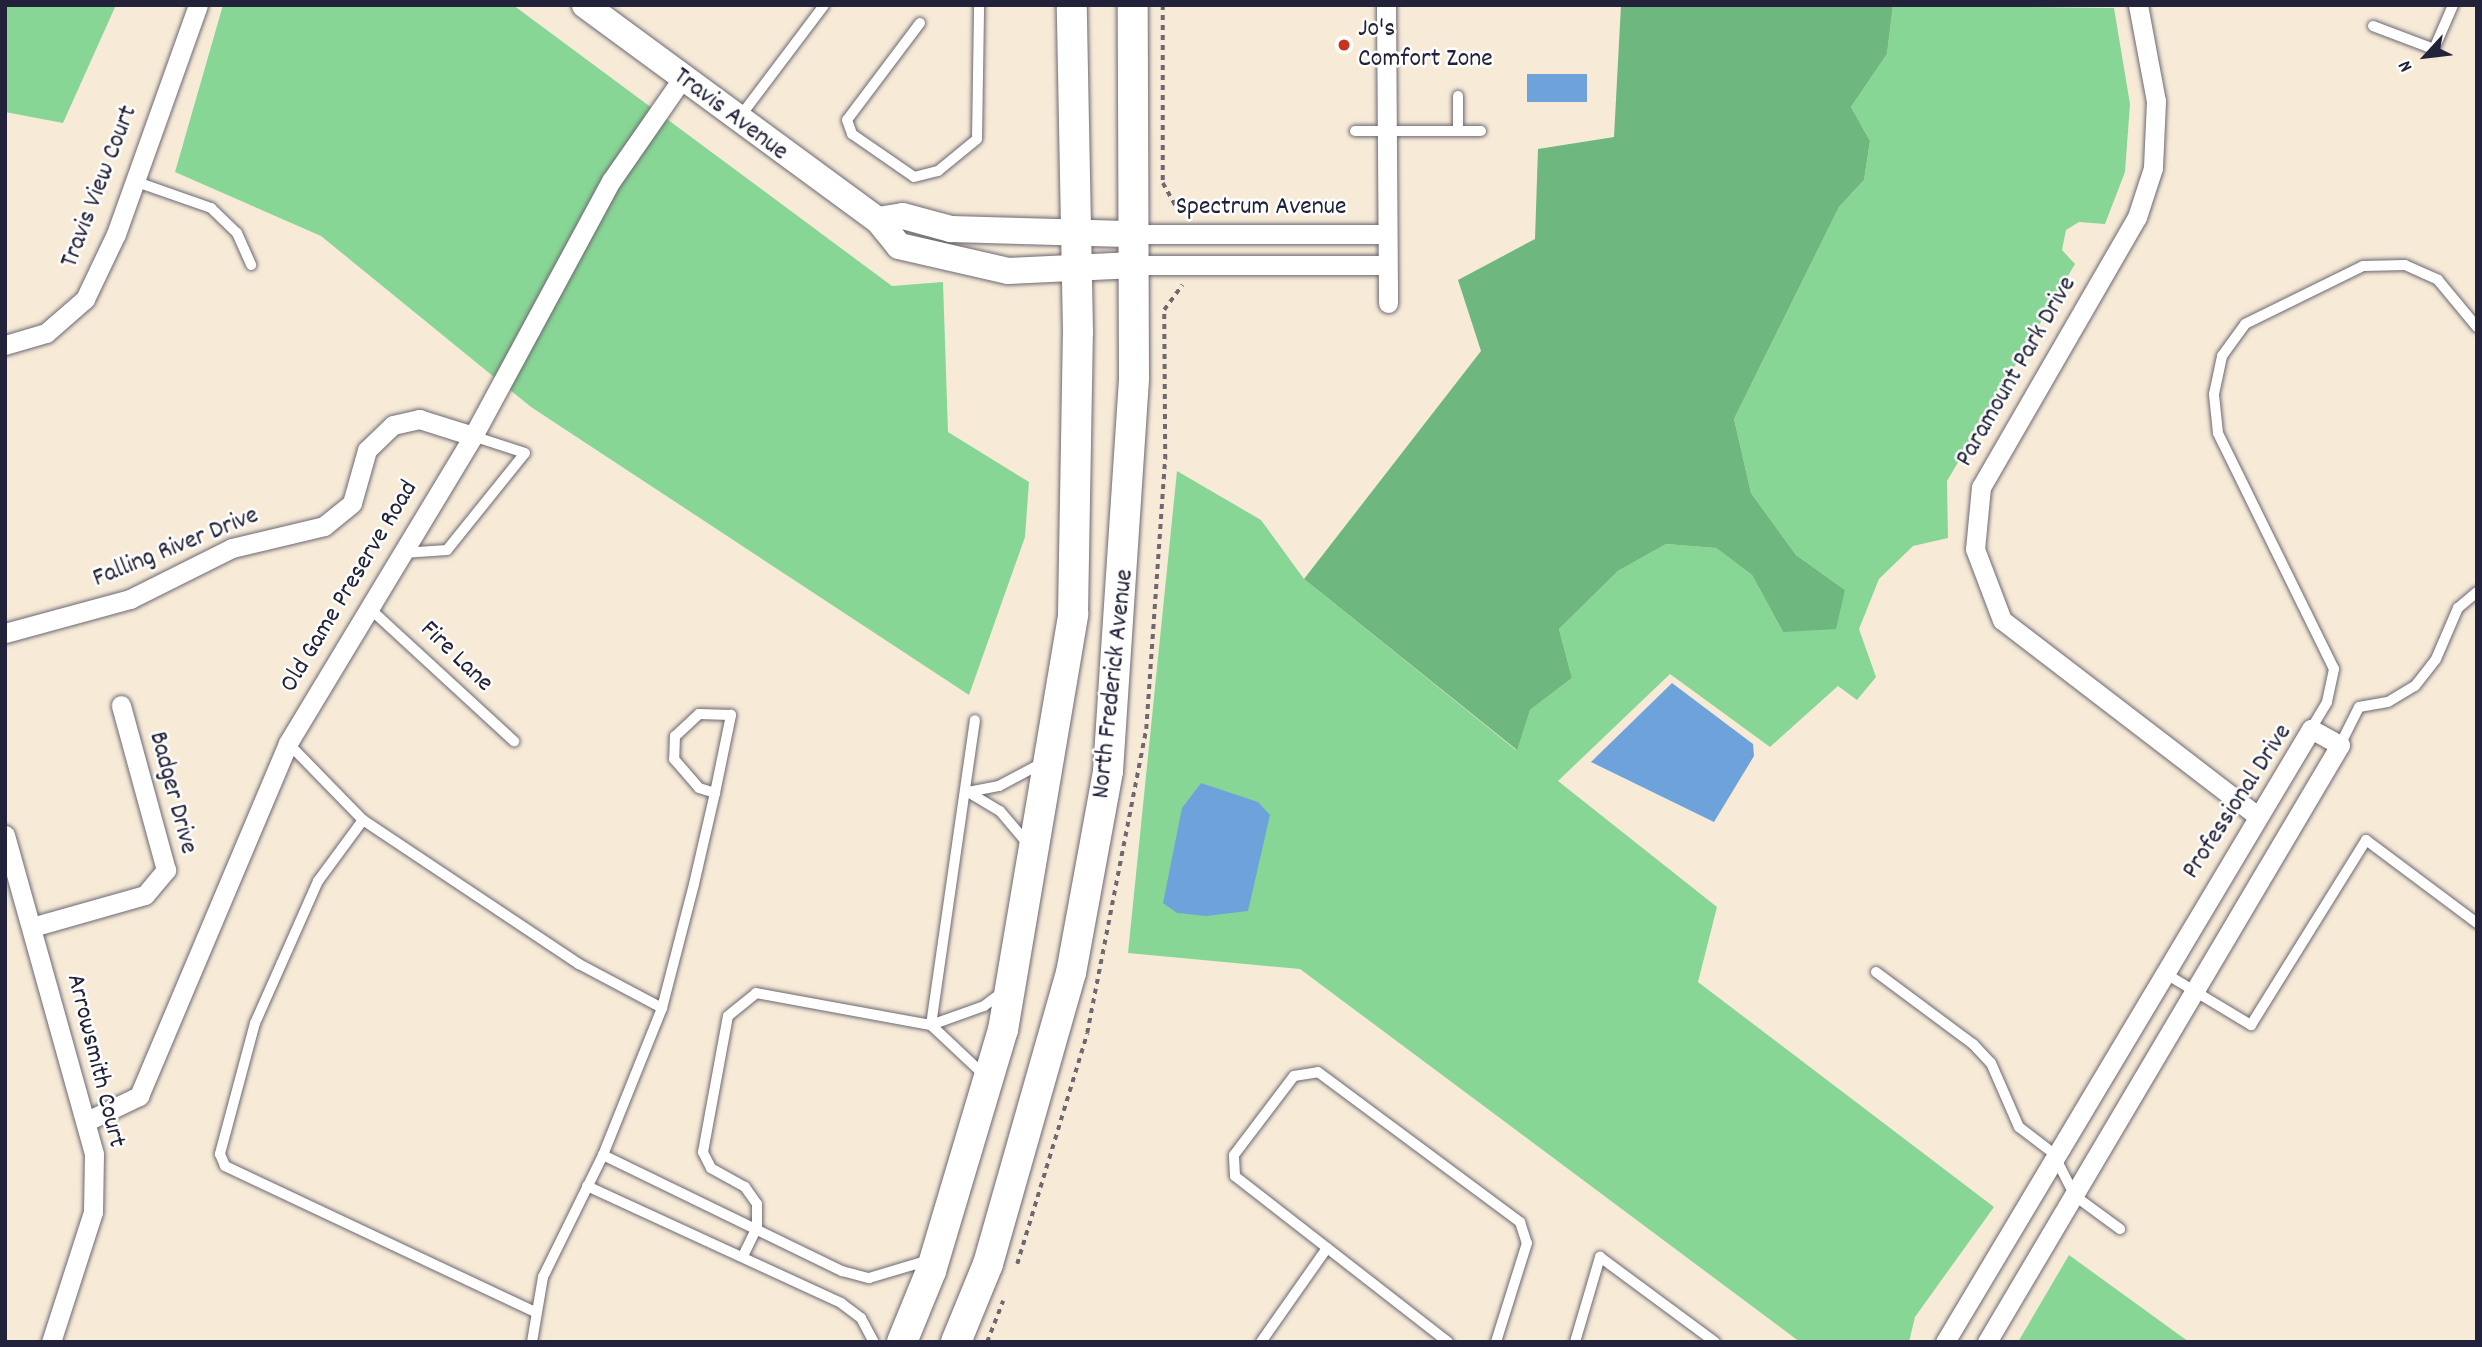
<!DOCTYPE html>
<html>
<head>
<meta charset="utf-8">
<style>
  body { margin:0 }
  #map { position:relative; width:2482px; height:1347px; overflow:hidden; background:#f7ebd8; font-family:Dekko,sans-serif }
  div>[style] { position:absolute }
  [style*='--x'] { left:calc(var(--x)*1px); top:calc(var(--y)*1px); width:calc(var(--w)*1px); rotate:calc(var(--a)*1deg) }
  .green>* { inset:0; background:#88d695 }
  .forest>* { inset:0; background:#6eb77e }
  .water>* { inset:0; background:#6ea2db; transform-origin:0 0 }
  .path>* { height:3.5px; margin-top:-1.75px; transform-origin:0; background:repeating-linear-gradient(90deg,#6d6872 0 5px,transparent 0 10px) }
  .roads { filter:drop-shadow(0 0 2px #6d6872) drop-shadow(0 0 2px #6d6872) }
  .lane>* { height:10px; margin:-5px; padding:0 5px; transform-origin:5px; border-radius:5px; background:#fff }
  .street>* { height:19px; margin:-9.5px; padding:0 9.5px; transform-origin:9.5px; border-radius:9.5px; background:#fff }
  .secondary>* { height:26px; margin:-13px; padding:0 13px; transform-origin:13px; border-radius:13px; background:#fff }
  .primary>* { height:30px; margin:-15px; padding:0 15px; transform-origin:15px; border-radius:15px; background:#fff }
  .dots>* { width:19px; height:19px; translate:-50% -50%; box-sizing:border-box; border:4px solid #fff; border-radius:50% }
  span { translate:-50% -50%; white-space:nowrap; text-align:center; line-height:1.15; -webkit-text-stroke:5px #fff; paint-order:stroke }
  .poi-label { font-size:26px; color:#22223b }
  .left { translate:0 -50%; text-align:left }
  .street-label { font-size:26px; color:#22223b }
  .frame { position:absolute; inset:0; border:7px solid #22223b; pointer-events:none }
  .north { position:absolute; left:2391px; top:21px; width:70px; height:70px; -webkit-text-stroke:5px #fff; paint-order:stroke; rotate:243deg; font-size:19px; font-weight:700; line-height:28px; text-align:center; color:#22223b }
  .north::after { content:''; display:block; margin:auto; width:24px; height:32px; background:#22223b; clip-path:polygon(50% 0,100% 100%,50% 72%,0 100%) }
</style>
</head>
<body>
<div id="map">
  <div class="green">
    <i style="clip-path:polygon(5px 5px,116px 5px,63px 123px,5px 112px)"></i>
    <i style="clip-path:polygon(223px 5px,513px 5px,892px 286px,943px 282px,948px 432px,1029px 482px,1025px 537px,969px 695px,531px 407px,321px 236px,175px 172px)"></i>
    <i style="clip-path:polygon(1893px 5px,2114px 8px,2130px 104px,2125px 172px,2105px 224px,2079px 222px,2066px 230px,2062px 250px,2075px 264px,1947px 481px,1948px 538px,1913px 546px,1879px 579px,1859px 629px,1876px 677px,1857px 700px,1838px 686px,1770px 747px,1670px 674px,1558px 781px,1717px 907px,1698px 982px,1994px 1207px,1915px 1317px,1909px 1342px,1800px 1342px,1300px 969px,1128px 953px,1177px 471px,1261px 520px,1304px 579px,1516px 750px,1530px 710px,1572px 678px,1559px 629px,1618px 571px,1666px 544px,1716px 548px,1752px 575px,1783px 632px,1845px 590px,1796px 555px,1751px 493px,1734px 419px,1839px 207px,1864px 180px,1870px 141px,1851px 107px,1887px 54px)"></i>
    <i style="clip-path:polygon(2069px 1255px,2189px 1342px,2018px 1342px)"></i>
  </div>
  <div class="forest">
    <i style="clip-path:polygon(1621px 5px,1893px 5px,1887px 54px,1851px 107px,1870px 141px,1864px 180px,1839px 207px,1734px 419px,1751px 493px,1796px 555px,1845px 590px,1836px 629px,1783px 632px,1752px 575px,1716px 548px,1666px 544px,1618px 571px,1559px 629px,1572px 678px,1530px 710px,1517px 750px,1304px 579px,1481px 351px,1458px 280px,1535px 239px,1538px 149px,1614px 137px)"></i>
  </div>
  <div class="water">
    <i style="left:1527px;top:74px;width:60px;height:28px"></i>
    <i style="clip-path:polygon(1672px 683px,1753px 744px,1754px 756px,1714px 822px,1591px 762px)"></i>
    <i style="clip-path:polygon(1201px 783px,1258px 802px,1270px 815px,1248px 911px,1206px 916px,1177px 913px,1163px 903px,1182px 808px)"></i>
  </div>
  <div class="path">
    <i style="--x:1163;--y:5;--w:178;--a:90"></i>
    <i style="--x:1163;--y:183;--w:35;--a:61"></i>
    <i style="--x:1017;--y:1264;--w:241;--a:-73.1"></i>
    <i style="--x:1087;--y:1033;--w:310;--a:-79"></i>
    <i style="--x:1146;--y:729;--w:271;--a:-86"></i>
    <i style="--x:1165;--y:459;--w:149;--a:-90.4"></i>
    <i style="--x:1164;--y:310;--w:31;--a:-54"></i>
    <i style="--x:987;--y:1342;--w:44;--a:-68.7"></i>
  </div>
  <div class="roads">
    <div class="lane">
      <i style="--x:920;--y:23;--w:121;--a:127"></i>
      <i style="--x:847;--y:120;--w:15;--a:70"></i>
      <i style="--x:852;--y:134;--w:75;--a:34.7"></i>
      <i style="--x:914;--y:177;--w:25;--a:-14"></i>
      <i style="--x:938;--y:171;--w:50;--a:-39.4"></i>
      <i style="--x:977;--y:139;--w:134;--a:-89.1"></i>
      <i style="--x:2373;--y:26;--w:65;--a:20.7"></i>
      <i style="--x:2434;--y:49;--w:48;--a:-66.6"></i>
      <i style="--x:1458;--y:96;--w:35;--a:90"></i>
      <i style="--x:739;--y:118;--w:141;--a:-53"></i>
      <i style="--x:1355;--y:131;--w:126;--a:0"></i>
      <i style="--x:134;--y:181;--w:82;--a:19.3"></i>
      <i style="--x:211;--y:208;--w:36;--a:44"></i>
      <i style="--x:237;--y:233;--w:35;--a:66"></i>
      <i style="--x:403;--y:553;--w:44;--a:-3.9"></i>
      <i style="--x:447;--y:550;--w:124;--a:-51.2"></i>
      <i style="--x:525;--y:453;--w:55;--a:-161.9"></i>
      <i style="--x:367;--y:606;--w:200;--a:42.6"></i>
      <i style="--x:2311;--y:729;--w:31;--a:-59"></i>
      <i style="--x:2327;--y:702;--w:34;--a:-78"></i>
      <i style="--x:2334;--y:669;--w:263;--a:-116.2"></i>
      <i style="--x:2218;--y:433;--w:39;--a:-96"></i>
      <i style="--x:2214;--y:394;--w:39;--a:-78"></i>
      <i style="--x:2222;--y:356;--w:39;--a:-54"></i>
      <i style="--x:2245;--y:324;--w:131;--a:-26.2"></i>
      <i style="--x:2363;--y:266;--w:42;--a:-1.4"></i>
      <i style="--x:2405;--y:265;--w:36;--a:24"></i>
      <i style="--x:2438;--y:280;--w:61;--a:50.3"></i>
      <i style="--x:288;--y:743;--w:107;--a:45.8"></i>
      <i style="--x:363;--y:820;--w:260;--a:33.7"></i>
      <i style="--x:579;--y:964;--w:94;--a:27.9"></i>
      <i style="--x:2340;--y:745;--w:42;--a:-63.4"></i>
      <i style="--x:2359;--y:707;--w:29;--a:-10"></i>
      <i style="--x:2388;--y:702;--w:31;--a:-31"></i>
      <i style="--x:2415;--y:686;--w:34;--a:-52"></i>
      <i style="--x:2436;--y:659;--w:56;--a:-66.7"></i>
      <i style="--x:2458;--y:608;--w:25;--a:-40"></i>
      <i style="--x:968;--y:792;--w:37;--a:31"></i>
      <i style="--x:1000;--y:811;--w:42;--a:49.8"></i>
      <i style="--x:968;--y:792;--w:32;--a:-11"></i>
      <i style="--x:999;--y:786;--w:47;--a:-28.2"></i>
      <i style="--x:363;--y:820;--w:76;--a:126.4"></i>
      <i style="--x:318;--y:881;--w:155;--a:113.9"></i>
      <i style="--x:255;--y:1023;--w:136;--a:105"></i>
      <i style="--x:220;--y:1154;--w:13;--a:67"></i>
      <i style="--x:225;--y:1166;--w:343;--a:25.2"></i>
      <i style="--x:1876;--y:972;--w:121;--a:36.6"></i>
      <i style="--x:1973;--y:1044;--w:26;--a:47"></i>
      <i style="--x:1991;--y:1063;--w:70;--a:66.4"></i>
      <i style="--x:2019;--y:1127;--w:43;--a:37.4"></i>
      <i style="--x:2053;--y:1153;--w:48;--a:62.9"></i>
      <i style="--x:2075;--y:1196;--w:56;--a:36.3"></i>
      <i style="--x:2163;--y:972;--w:103;--a:31.1"></i>
      <i style="--x:2251;--y:1025;--w:218;--a:-58.1"></i>
      <i style="--x:2366;--y:840;--w:139;--a:36.8"></i>
      <i style="--x:931;--y:1025;--w:56;--a:-19.7"></i>
      <i style="--x:984;--y:1006;--w:25;--a:-37"></i>
      <i style="--x:931;--y:1025;--w:71;--a:43.3"></i>
      <i style="--x:603;--y:1155;--w:266;--a:25.9"></i>
      <i style="--x:842;--y:1271;--w:28;--a:15"></i>
      <i style="--x:869;--y:1278;--w:59;--a:-16.6"></i>
      <i style="--x:587;--y:1186;--w:280;--a:24.7"></i>
      <i style="--x:841;--y:1303;--w:25;--a:37"></i>
      <i style="--x:861;--y:1318;--w:27;--a:62"></i>
      <i style="--x:743;--y:1256;--w:32;--a:-64"></i>
      <i style="--x:757;--y:1227;--w:23;--a:-90"></i>
      <i style="--x:757;--y:1204;--w:21;--a:-125"></i>
      <i style="--x:745;--y:1187;--w:39;--a:-151"></i>
      <i style="--x:711;--y:1168;--w:18;--a:-117"></i>
      <i style="--x:703;--y:1152;--w:138;--a:-79.6"></i>
      <i style="--x:728;--y:1016;--w:36;--a:-39"></i>
      <i style="--x:756;--y:993;--w:178;--a:10.4"></i>
      <i style="--x:931;--y:1025;--w:308;--a:-81.8"></i>
      <i style="--x:532;--y:1342;--w:66;--a:-80.4"></i>
      <i style="--x:543;--y:1277;--w:136;--a:-63.8"></i>
      <i style="--x:603;--y:1155;--w:158;--a:-68.1"></i>
      <i style="--x:662;--y:1008;--w:128;--a:-75.5"></i>
      <i style="--x:694;--y:884;--w:93;--a:-77"></i>
      <i style="--x:715;--y:793;--w:80;--a:-78.4"></i>
      <i style="--x:731;--y:715;--w:32;--a:-178"></i>
      <i style="--x:699;--y:714;--w:33;--a:137"></i>
      <i style="--x:675;--y:736;--w:23;--a:92"></i>
      <i style="--x:674;--y:759;--w:38;--a:49"></i>
      <i style="--x:699;--y:788;--w:17;--a:17"></i>
      <i style="--x:1261;--y:1342;--w:115;--a:-54.9"></i>
      <i style="--x:1448;--y:1342;--w:270;--a:-142.1"></i>
      <i style="--x:1235;--y:1176;--w:21;--a:-93"></i>
      <i style="--x:1234;--y:1155;--w:99;--a:-52.8"></i>
      <i style="--x:1294;--y:1076;--w:24;--a:-9"></i>
      <i style="--x:1318;--y:1072;--w:252;--a:36.6"></i>
      <i style="--x:1520;--y:1222;--w:22;--a:72"></i>
      <i style="--x:1527;--y:1243;--w:104;--a:107.4"></i>
      <i style="--x:1575;--y:1342;--w:89;--a:-73.6"></i>
      <i style="--x:1600;--y:1257;--w:143;--a:36.5"></i>
    </div>
    <div class="street">
      <i style="--x:1386;--y:5;--w:298;--a:89.6"></i>
      <i style="--x:2138;--y:5;--w:98;--a:79.4"></i>
      <i style="--x:2156;--y:101;--w:67;--a:92.6"></i>
      <i style="--x:2153;--y:168;--w:52;--a:108.1"></i>
      <i style="--x:2137;--y:217;--w:312;--a:120"></i>
      <i style="--x:1981;--y:487;--w:62;--a:95.5"></i>
      <i style="--x:1975;--y:549;--w:76;--a:69.2"></i>
      <i style="--x:2002;--y:620;--w:322;--a:37.5"></i>
      <i style="--x:1135;--y:234;--w:252;--a:0"></i>
      <i style="--x:1135;--y:265;--w:252;--a:0"></i>
      <i style="--x:5;--y:345;--w:43;--a:-16.3"></i>
      <i style="--x:46;--y:333;--w:52;--a:-41.1"></i>
      <i style="--x:85;--y:299;--w:72;--a:-64.5"></i>
      <i style="--x:116;--y:234;--w:243;--a:-70.3"></i>
      <i style="--x:5;--y:633;--w:130;--a:-15.2"></i>
      <i style="--x:130;--y:599;--w:114;--a:-26.6"></i>
      <i style="--x:232;--y:548;--w:95;--a:-13.4"></i>
      <i style="--x:324;--y:526;--w:36;--a:-39"></i>
      <i style="--x:352;--y:503;--w:55;--a:-74.2"></i>
      <i style="--x:367;--y:450;--w:36;--a:-44"></i>
      <i style="--x:393;--y:425;--w:27;--a:-13"></i>
      <i style="--x:419;--y:419;--w:57;--a:17.5"></i>
      <i style="--x:5;--y:835;--w:331;--a:74.4"></i>
      <i style="--x:94;--y:1154;--w:58;--a:91"></i>
      <i style="--x:93;--y:1212;--w:137;--a:107.9"></i>
      <i style="--x:32;--y:927;--w:117;--a:-15.8"></i>
      <i style="--x:145;--y:895;--w:33;--a:-50"></i>
      <i style="--x:166;--y:870;--w:171;--a:-105.3"></i>
      <i style="--x:87;--y:1121;--w:58;--a:-25.7"></i>
      <i style="--x:139;--y:1096;--w:383;--a:-67.1"></i>
      <i style="--x:288;--y:743;--w:358;--a:-58.9"></i>
      <i style="--x:473;--y:436;--w:290;--a:-61.6"></i>
      <i style="--x:611;--y:181;--w:124;--a:-55.2"></i>
      <i style="--x:1945;--y:1342;--w:714;--a:-59.16"></i>
      <i style="--x:2311;--y:729;--w:33;--a:29"></i>
      <i style="--x:2340;--y:745;--w:694;--a:120.6"></i>
    </div>
    <div class="secondary">
      <i style="--x:585;--y:5;--w:363;--a:36.3"></i>
      <i style="--x:878;--y:220;--w:33;--a:51"></i>
      <i style="--x:899;--y:246;--w:112;--a:12.9"></i>
      <i style="--x:1008;--y:271;--w:127;--a:-2.7"></i>
      <i style="--x:878;--y:220;--w:25;--a:-9"></i>
      <i style="--x:903;--y:216;--w:50;--a:15.2"></i>
      <i style="--x:951;--y:229;--w:184;--a:1.6"></i>
    </div>
    <div class="primary">
      <i style="--x:902;--y:1342;--w:77;--a:-67.8"></i>
      <i style="--x:931;--y:1271;--w:252;--a:-73.4"></i>
      <i style="--x:1003;--y:1030;--w:422;--a:-80.4"></i>
      <i style="--x:1073;--y:614;--w:282;--a:-89"></i>
      <i style="--x:1078;--y:332;--w:327;--a:-91.1"></i>
      <i style="--x:956;--y:1342;--w:84;--a:-67.7"></i>
      <i style="--x:988;--y:1264;--w:303;--a:-74.1"></i>
      <i style="--x:1071;--y:973;--w:205;--a:-79.6"></i>
      <i style="--x:1108;--y:771;--w:394;--a:-86.2"></i>
      <i style="--x:1134;--y:378;--w:373;--a:-90.2"></i>
    </div>
  </div>
  <div class="dots">
    <i style="left:1344px;top:45px;background:#c8321e"></i>
  </div>
  <div class="poi-label">
    <span class="left" style="left:1358px;top:45px">Jo's<br>Comfort Zone</span>
  </div>
  <div class="street-label">
    <span style="left:730px;top:115px;rotate:37deg">Travis Avenue</span>
    <span style="left:100px;top:187px;rotate:-69deg">Travis View Court</span>
    <span style="left:1261px;top:208px">Spectrum Avenue</span>
    <span style="left:2017px;top:372px;rotate:-60deg">Paramount Park Drive</span>
    <span style="left:176px;top:548px;rotate:-22deg">Falling River Drive</span>
    <span style="left:350px;top:587px;rotate:-59deg">Old Game Preserve Road</span>
    <span style="left:456px;top:657px;rotate:44deg">Fire Lane</span>
    <span style="left:1114px;top:684px;rotate:-84deg">North Frederick Avenue</span>
    <span style="left:172px;top:793px;rotate:75deg">Badger Drive</span>
    <span style="left:2238px;top:802px;rotate:-57deg">Professional Drive</span>
    <span style="left:95px;top:1061px;rotate:76deg">Arrowsmith Court</span>
  </div>
  <div class="frame"></div>
  <div class="north">N</div>
</div>
</body>
</html>
